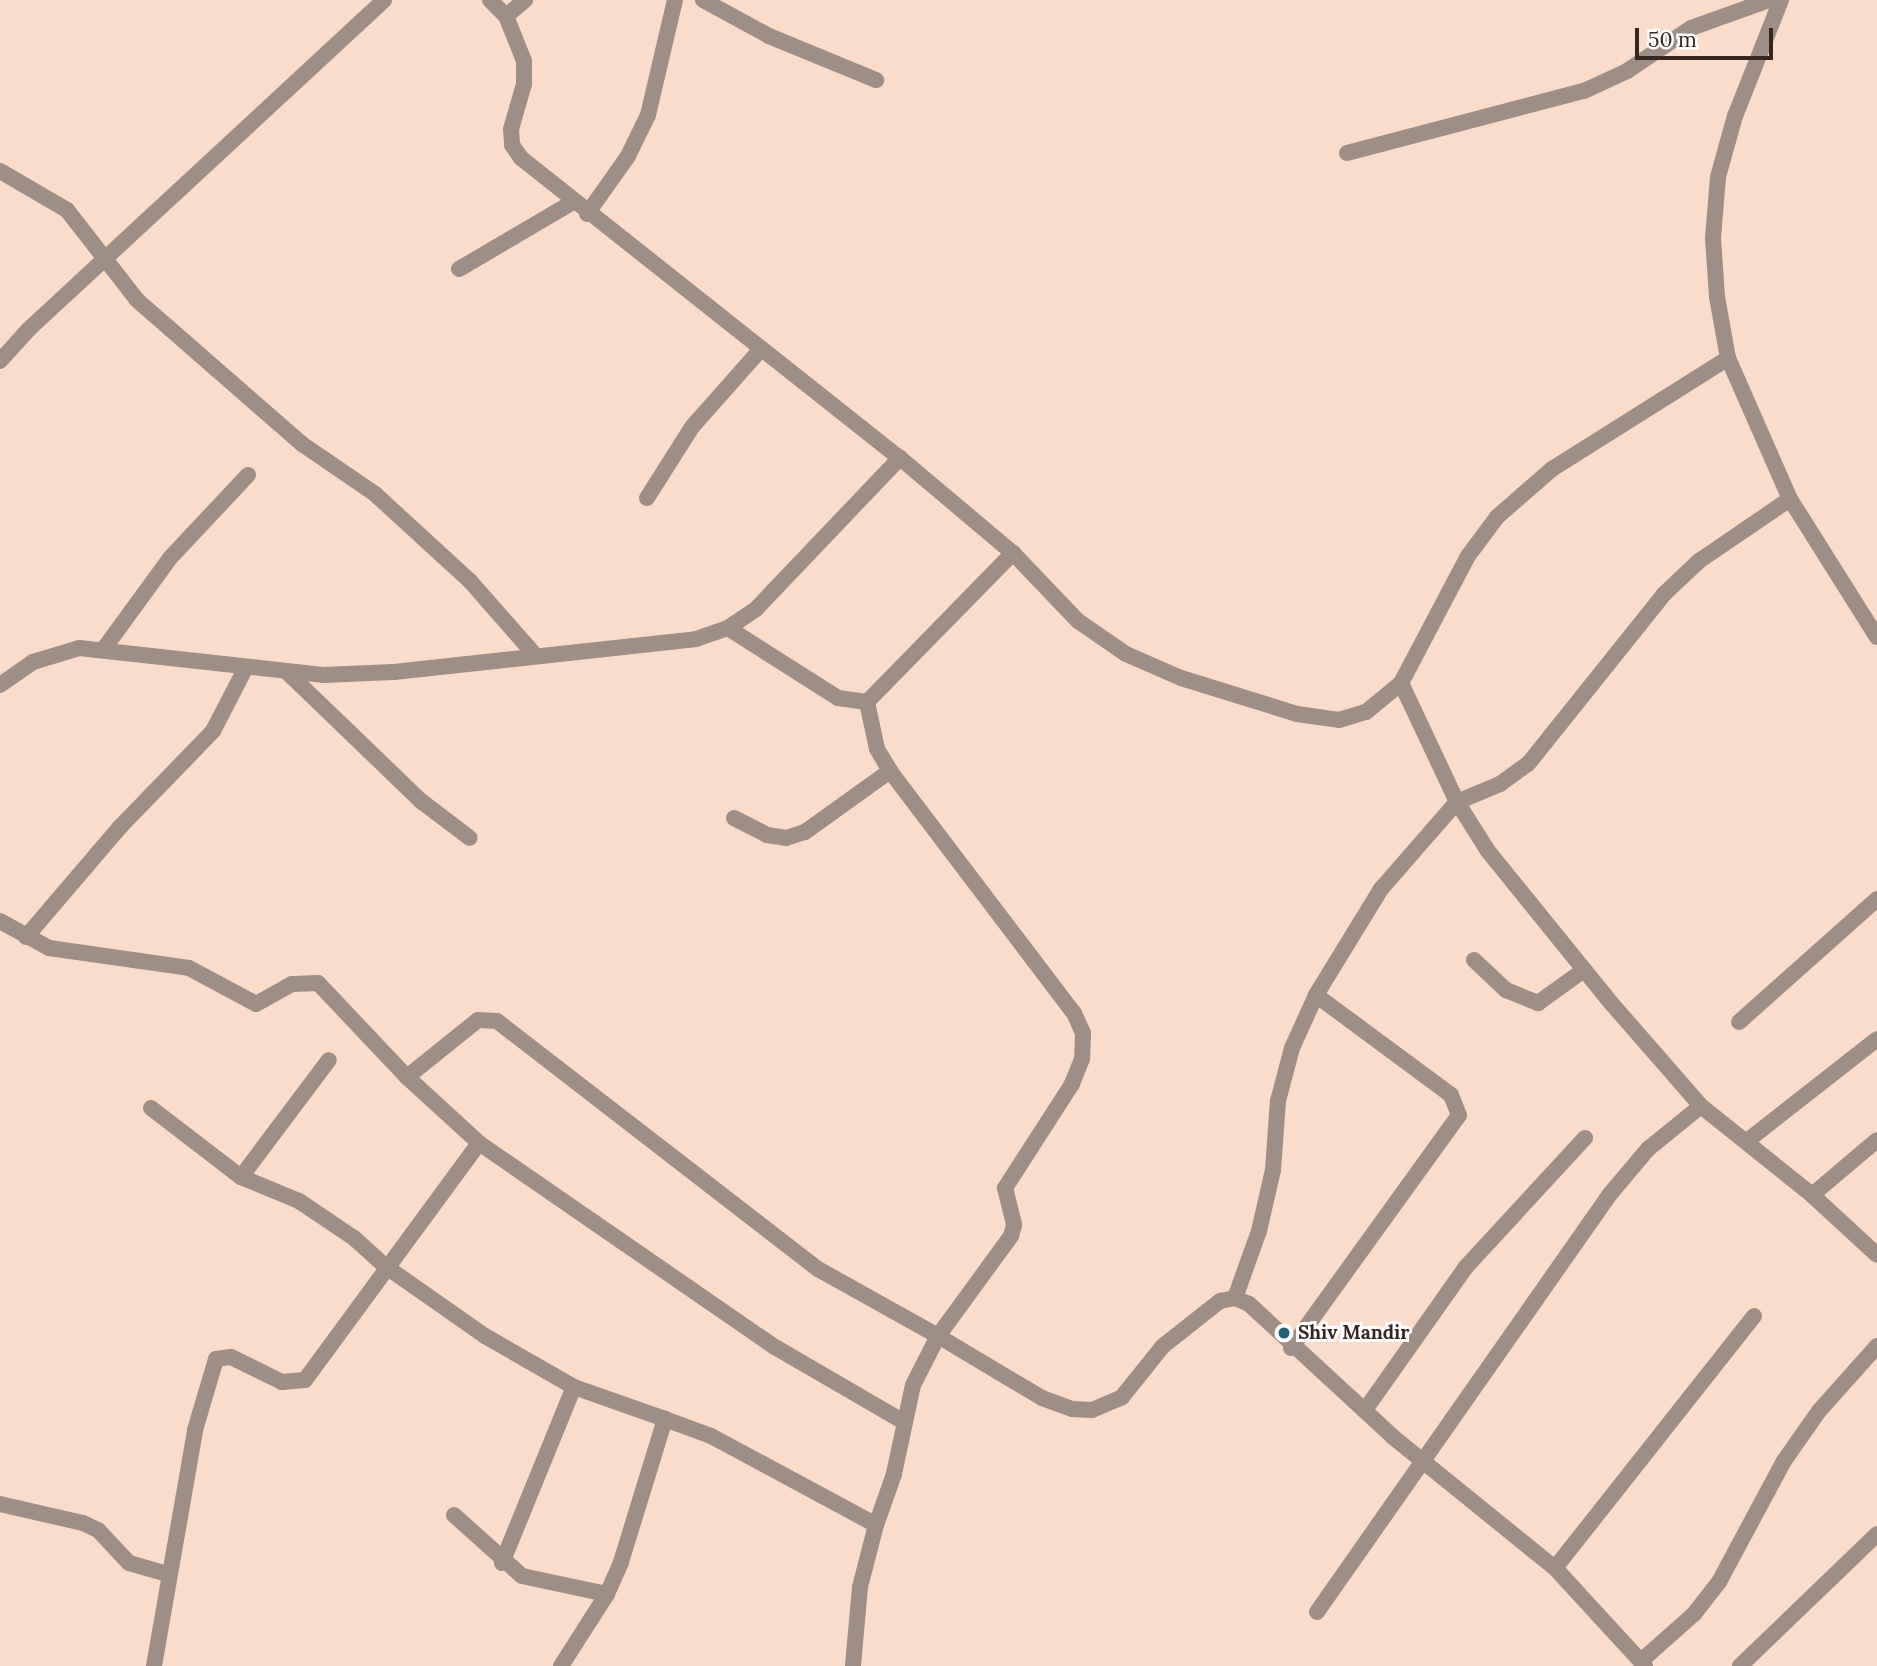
<!DOCTYPE html>
<html>
<head>
<meta charset="utf-8">
<style>
  body { margin:0 }
  #map { position:relative; width:1877px; height:1666px; overflow:hidden; background:#fbdbca; font-family:Lora,serif }
  div>[style] { position:absolute }
  [style*='--x'] { left:calc(var(--x)*1px); top:calc(var(--y)*1px); width:calc(var(--w)*1px); rotate:calc(var(--a)*1deg) }
  .street>* { height:16px; margin:-8px; padding:0 8px; transform-origin:8px; border-radius:8px; background:#9e8e85 }
  .dots>* { width:19px; height:19px; translate:-50% -50%; box-sizing:border-box; border:4px solid #fff; border-radius:50% }
  span { translate:-50% -50%; white-space:nowrap; text-align:center; line-height:1.15; -webkit-text-stroke:6px #fff; paint-order:stroke }
  .poi-label { font-size:19px; color:#35271f; font-weight:700 }
  .left { translate:0 -50%; text-align:left }
  .scale { position:absolute; left:1635px; top:28px; width:138px; height:32px; box-sizing:border-box; border:4px solid #35271f; border-top:0; padding-left:9px; font-size:21px; line-height:24px; white-space:nowrap; color:#35271f; -webkit-text-stroke:5px #fff; paint-order:stroke }
</style>
</head>
<body>
<div id="map">
  <div class="street">
    <i style="--x:490;--y:0;--w:23;--a:45"></i>
    <i style="--x:506;--y:16;--w:48;--a:68.2"></i>
    <i style="--x:524;--y:61;--w:23;--a:90"></i>
    <i style="--x:524;--y:84;--w:47;--a:106.1"></i>
    <i style="--x:511;--y:129;--w:16;--a:86"></i>
    <i style="--x:512;--y:145;--w:16;--a:55"></i>
    <i style="--x:521;--y:158;--w:483;--a:38.4"></i>
    <i style="--x:900;--y:458;--w:148;--a:40.1"></i>
    <i style="--x:1013;--y:553;--w:94;--a:46.3"></i>
    <i style="--x:1078;--y:621;--w:58;--a:34.5"></i>
    <i style="--x:1126;--y:654;--w:60;--a:23.6"></i>
    <i style="--x:1181;--y:678;--w:121;--a:17.2"></i>
    <i style="--x:1297;--y:714;--w:42;--a:8.1"></i>
    <i style="--x:1339;--y:720;--w:28;--a:-17"></i>
    <i style="--x:1366;--y:712;--w:45;--a:-39.6"></i>
    <i style="--x:1401;--y:683;--w:144;--a:-62.2"></i>
    <i style="--x:1468;--y:556;--w:49;--a:-53.4"></i>
    <i style="--x:1497;--y:517;--w:73;--a:-41.1"></i>
    <i style="--x:1552;--y:469;--w:208;--a:-32.2"></i>
    <i style="--x:703;--y:0;--w:75;--a:28.6"></i>
    <i style="--x:769;--y:36;--w:116;--a:22.4"></i>
    <i style="--x:1781;--y:0;--w:125;--a:111.6"></i>
    <i style="--x:1735;--y:116;--w:63;--a:105.6"></i>
    <i style="--x:1718;--y:177;--w:61;--a:94.7"></i>
    <i style="--x:1713;--y:238;--w:59;--a:86.1"></i>
    <i style="--x:1717;--y:297;--w:62;--a:79.8"></i>
    <i style="--x:1728;--y:358;--w:154;--a:66.3"></i>
    <i style="--x:1790;--y:499;--w:163;--a:57.8"></i>
    <i style="--x:506;--y:16;--w:25;--a:-40"></i>
    <i style="--x:1347;--y:153;--w:245;--a:-14.7"></i>
    <i style="--x:1584;--y:91;--w:47;--a:-24.9"></i>
    <i style="--x:1627;--y:71;--w:77;--a:-33.9"></i>
    <i style="--x:1691;--y:28;--w:83;--a:-19.7"></i>
    <i style="--x:0;--y:171;--w:78;--a:30.2"></i>
    <i style="--x:67;--y:210;--w:114;--a:52.1"></i>
    <i style="--x:137;--y:300;--w:219;--a:41.1"></i>
    <i style="--x:302;--y:444;--w:88;--a:34.4"></i>
    <i style="--x:375;--y:494;--w:129;--a:42.5"></i>
    <i style="--x:470;--y:581;--w:100;--a:48.7"></i>
    <i style="--x:587;--y:214;--w:71;--a:-54.7"></i>
    <i style="--x:628;--y:156;--w:46;--a:-64"></i>
    <i style="--x:648;--y:115;--w:118;--a:-76.8"></i>
    <i style="--x:459;--y:269;--w:132;--a:-30.4"></i>
    <i style="--x:0;--y:361;--w:43;--a:-47.8"></i>
    <i style="--x:29;--y:329;--w:484;--a:-42.8"></i>
    <i style="--x:647;--y:498;--w:84;--a:-57.6"></i>
    <i style="--x:692;--y:427;--w:104;--a:-48.5"></i>
    <i style="--x:728;--y:628;--w:130;--a:32.5"></i>
    <i style="--x:838;--y:698;--w:29;--a:8"></i>
    <i style="--x:867;--y:702;--w:209;--a:-45.6"></i>
    <i style="--x:103;--y:650;--w:114;--a:-53.9"></i>
    <i style="--x:170;--y:558;--w:114;--a:-46.8"></i>
    <i style="--x:289;--y:674;--w:183;--a:43.9"></i>
    <i style="--x:421;--y:801;--w:61;--a:37.1"></i>
    <i style="--x:1401;--y:683;--w:132;--a:64.8"></i>
    <i style="--x:1457;--y:802;--w:58;--a:57.7"></i>
    <i style="--x:1488;--y:851;--w:197;--a:51"></i>
    <i style="--x:1612;--y:1004;--w:135;--a:48.9"></i>
    <i style="--x:1701;--y:1106;--w:142;--a:38.7"></i>
    <i style="--x:1812;--y:1195;--w:88;--a:42.7"></i>
    <i style="--x:0;--y:685;--w:40;--a:-34.9"></i>
    <i style="--x:33;--y:662;--w:48;--a:-16.9"></i>
    <i style="--x:79;--y:648;--w:245;--a:6.3"></i>
    <i style="--x:323;--y:675;--w:71;--a:-2.4"></i>
    <i style="--x:394;--y:672;--w:304;--a:-6.2"></i>
    <i style="--x:696;--y:639;--w:34;--a:-19"></i>
    <i style="--x:728;--y:628;--w:34;--a:-34"></i>
    <i style="--x:756;--y:609;--w:209;--a:-46.4"></i>
    <i style="--x:867;--y:702;--w:48;--a:78"></i>
    <i style="--x:877;--y:749;--w:26;--a:59"></i>
    <i style="--x:890;--y:771;--w:304;--a:52.8"></i>
    <i style="--x:1074;--y:1013;--w:22;--a:66"></i>
    <i style="--x:1083;--y:1033;--w:26;--a:92"></i>
    <i style="--x:1082;--y:1059;--w:27;--a:112"></i>
    <i style="--x:1072;--y:1084;--w:124;--a:122.8"></i>
    <i style="--x:1005;--y:1188;--w:38;--a:76"></i>
    <i style="--x:1014;--y:1225;--w:11;--a:105"></i>
    <i style="--x:1011;--y:1236;--w:124;--a:126.1"></i>
    <i style="--x:938;--y:1336;--w:121;--a:30.8"></i>
    <i style="--x:1042;--y:1398;--w:32;--a:20"></i>
    <i style="--x:1072;--y:1409;--w:20;--a:3"></i>
    <i style="--x:1092;--y:1410;--w:33;--a:-23"></i>
    <i style="--x:1122;--y:1397;--w:65;--a:-51.2"></i>
    <i style="--x:1163;--y:1346;--w:73;--a:-38.3"></i>
    <i style="--x:1220;--y:1301;--w:15;--a:-11"></i>
    <i style="--x:1235;--y:1298;--w:15;--a:23"></i>
    <i style="--x:1249;--y:1304;--w:196;--a:42.7"></i>
    <i style="--x:1393;--y:1437;--w:208;--a:39"></i>
    <i style="--x:1555;--y:1568;--w:133;--a:47.4"></i>
    <i style="--x:734;--y:818;--w:37;--a:27"></i>
    <i style="--x:767;--y:835;--w:19;--a:9"></i>
    <i style="--x:786;--y:838;--w:20;--a:-18"></i>
    <i style="--x:805;--y:832;--w:105;--a:-35.7"></i>
    <i style="--x:0;--y:921;--w:56;--a:28.9"></i>
    <i style="--x:49;--y:948;--w:141;--a:8.1"></i>
    <i style="--x:189;--y:968;--w:76;--a:28.2"></i>
    <i style="--x:256;--y:1004;--w:41;--a:-29.1"></i>
    <i style="--x:292;--y:984;--w:26;--a:-2"></i>
    <i style="--x:318;--y:983;--w:129;--a:46.6"></i>
    <i style="--x:407;--y:1077;--w:98;--a:42.5"></i>
    <i style="--x:479;--y:1143;--w:359;--a:34.6"></i>
    <i style="--x:775;--y:1347;--w:149;--a:30.2"></i>
    <i style="--x:26;--y:937;--w:145;--a:-49.5"></i>
    <i style="--x:120;--y:827;--w:134;--a:-45.9"></i>
    <i style="--x:213;--y:731;--w:70;--a:-62.7"></i>
    <i style="--x:1474;--y:960;--w:44;--a:43.2"></i>
    <i style="--x:1506;--y:990;--w:35;--a:22"></i>
    <i style="--x:1538;--y:1003;--w:57;--a:-35.7"></i>
    <i style="--x:1739;--y:1022;--w:185;--a:-41.7"></i>
    <i style="--x:407;--y:1077;--w:91;--a:-38.8"></i>
    <i style="--x:478;--y:1020;--w:19;--a:3"></i>
    <i style="--x:497;--y:1021;--w:406;--a:37.7"></i>
    <i style="--x:818;--y:1269;--w:137;--a:29.2"></i>
    <i style="--x:938;--y:1336;--w:55;--a:117"></i>
    <i style="--x:913;--y:1385;--w:91;--a:102.1"></i>
    <i style="--x:894;--y:1474;--w:54;--a:109.4"></i>
    <i style="--x:151;--y:1108;--w:113;--a:37.5"></i>
    <i style="--x:241;--y:1177;--w:63;--a:22.5"></i>
    <i style="--x:299;--y:1201;--w:66;--a:33.9"></i>
    <i style="--x:354;--y:1238;--w:42;--a:42.1"></i>
    <i style="--x:385;--y:1266;--w:122;--a:35"></i>
    <i style="--x:485;--y:1336;--w:103;--a:29.8"></i>
    <i style="--x:574;--y:1387;--w:96;--a:19.4"></i>
    <i style="--x:1747;--y:1141;--w:165;--a:-38.1"></i>
    <i style="--x:241;--y:1177;--w:146;--a:-53.1"></i>
    <i style="--x:1812;--y:1195;--w:85;--a:-40.2"></i>
    <i style="--x:1235;--y:1298;--w:71;--a:-70.3"></i>
    <i style="--x:1259;--y:1231;--w:63;--a:-77.1"></i>
    <i style="--x:1273;--y:1170;--w:69;--a:-85.9"></i>
    <i style="--x:1278;--y:1101;--w:55;--a:-75.2"></i>
    <i style="--x:1292;--y:1048;--w:58;--a:-65.6"></i>
    <i style="--x:1316;--y:995;--w:124;--a:-58.5"></i>
    <i style="--x:1381;--y:889;--w:116;--a:-48.9"></i>
    <i style="--x:1457;--y:802;--w:47;--a:-22.7"></i>
    <i style="--x:1500;--y:784;--w:34;--a:-36"></i>
    <i style="--x:1528;--y:764;--w:218;--a:-51.3"></i>
    <i style="--x:1664;--y:594;--w:48;--a:-43.3"></i>
    <i style="--x:1699;--y:561;--w:110;--a:-34.3"></i>
    <i style="--x:1291;--y:1348;--w:287;--a:-54.2"></i>
    <i style="--x:1459;--y:1115;--w:22;--a:-112"></i>
    <i style="--x:1451;--y:1095;--w:168;--a:-143.5"></i>
    <i style="--x:1365;--y:1410;--w:174;--a:-54.8"></i>
    <i style="--x:1465;--y:1268;--w:177;--a:-47.3"></i>
    <i style="--x:0;--y:1504;--w:85;--a:12.9"></i>
    <i style="--x:83;--y:1523;--w:17;--a:25"></i>
    <i style="--x:98;--y:1530;--w:45;--a:46.8"></i>
    <i style="--x:129;--y:1563;--w:40;--a:16"></i>
    <i style="--x:454;--y:1515;--w:91;--a:41.9"></i>
    <i style="--x:522;--y:1576;--w:87;--a:12"></i>
    <i style="--x:502;--y:1563;--w:190;--a:-67.8"></i>
    <i style="--x:1555;--y:1568;--w:321;--a:-51.7"></i>
    <i style="--x:1317;--y:1612;--w:510;--a:-54.97"></i>
    <i style="--x:1610;--y:1194;--w:59;--a:-49.8"></i>
    <i style="--x:1648;--y:1149;--w:68;--a:-39.1"></i>
    <i style="--x:1641;--y:1661;--w:71;--a:-41.6"></i>
    <i style="--x:1694;--y:1614;--w:41;--a:-52"></i>
    <i style="--x:1719;--y:1582;--w:137;--a:-61.8"></i>
    <i style="--x:1784;--y:1461;--w:61;--a:-55"></i>
    <i style="--x:1819;--y:1411;--w:87;--a:-48.3"></i>
    <i style="--x:154;--y:1666;--w:240;--a:-80.1"></i>
    <i style="--x:195;--y:1430;--w:74;--a:-73.5"></i>
    <i style="--x:216;--y:1359;--w:15;--a:-8"></i>
    <i style="--x:231;--y:1357;--w:57;--a:26.1"></i>
    <i style="--x:282;--y:1382;--w:23;--a:-5"></i>
    <i style="--x:305;--y:1380;--w:294;--a:-53.7"></i>
    <i style="--x:561;--y:1666;--w:85;--a:-57.4"></i>
    <i style="--x:607;--y:1594;--w:35;--a:-66"></i>
    <i style="--x:621;--y:1562;--w:150;--a:-72.9"></i>
    <i style="--x:665;--y:1419;--w:49;--a:20.3"></i>
    <i style="--x:711;--y:1436;--w:187;--a:28.3"></i>
    <i style="--x:876;--y:1525;--w:64;--a:104.5"></i>
    <i style="--x:860;--y:1587;--w:79;--a:95.1"></i>
    <i style="--x:1740;--y:1666;--w:190;--a:-43.9"></i>
  </div>
  <div class="dots">
    <i style="left:1284px;top:1333px;background:#245e77"></i>
  </div>
  <div class="poi-label">
    <span class="left" style="left:1298px;top:1333px">Shiv Mandir</span>
  </div>
  <div class="scale">50 m</div>
</div>
</body>
</html>
